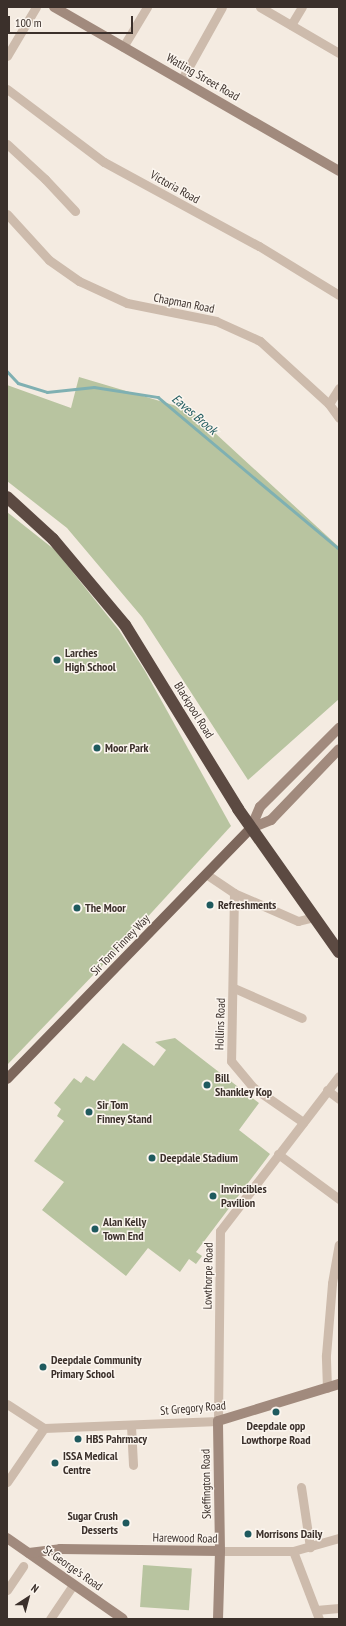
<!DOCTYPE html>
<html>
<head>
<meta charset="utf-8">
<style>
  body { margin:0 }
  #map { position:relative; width:346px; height:1626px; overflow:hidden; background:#f4ebe1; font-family:"PT Sans Narrow",sans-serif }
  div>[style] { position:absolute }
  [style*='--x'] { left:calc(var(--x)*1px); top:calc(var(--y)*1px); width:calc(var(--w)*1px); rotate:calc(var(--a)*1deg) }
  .green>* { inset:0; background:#b8c4a0; transform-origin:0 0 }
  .stream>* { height:2.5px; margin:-1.25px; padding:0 1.25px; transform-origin:1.25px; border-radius:1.25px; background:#7fb0b2 }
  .street>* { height:9px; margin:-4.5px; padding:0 4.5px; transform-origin:4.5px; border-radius:4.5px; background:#cdbbac }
  .secondary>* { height:10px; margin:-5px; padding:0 5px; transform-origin:5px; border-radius:5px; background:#a18a7d }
  .primary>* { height:10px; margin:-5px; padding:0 5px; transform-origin:5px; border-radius:5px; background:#7d675c }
  .highway>* { height:12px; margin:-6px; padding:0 6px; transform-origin:6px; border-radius:6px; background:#5c4a42 }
  .dots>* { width:11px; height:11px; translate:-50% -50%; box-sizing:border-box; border:2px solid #fbf5ee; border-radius:50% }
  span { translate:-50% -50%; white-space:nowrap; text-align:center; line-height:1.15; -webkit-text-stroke:3px #fbf5ee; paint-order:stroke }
  .street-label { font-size:12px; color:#3b302b }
  .poi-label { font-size:12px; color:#3b302b; font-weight:700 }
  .left { translate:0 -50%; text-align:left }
  .right { translate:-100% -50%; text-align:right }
  .water-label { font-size:13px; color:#1f5a5e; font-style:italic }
  .frame { position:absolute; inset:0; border:8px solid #3b302b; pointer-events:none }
  .north { position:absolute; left:8px; top:1578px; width:40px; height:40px; -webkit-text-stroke:3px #fbf5ee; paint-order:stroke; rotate:36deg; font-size:11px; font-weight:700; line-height:16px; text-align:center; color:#3b302b }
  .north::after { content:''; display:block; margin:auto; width:14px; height:18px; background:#3b302b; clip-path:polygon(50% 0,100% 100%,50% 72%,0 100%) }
  .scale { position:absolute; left:8px; top:16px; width:125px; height:18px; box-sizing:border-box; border:2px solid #3b302b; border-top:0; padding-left:5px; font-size:12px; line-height:14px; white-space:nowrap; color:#3b302b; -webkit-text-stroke:3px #fbf5ee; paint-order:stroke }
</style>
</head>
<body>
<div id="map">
  <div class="green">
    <i style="clip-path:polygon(79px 377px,190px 410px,339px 547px,339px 699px,248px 780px,142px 617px,67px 528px,7px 481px,7px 385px,71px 408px)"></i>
    <i style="clip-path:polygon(7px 512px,55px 550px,119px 630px,145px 671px,231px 826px,120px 947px,7px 1065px)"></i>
    <i style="clip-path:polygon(175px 1038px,259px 1103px,239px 1130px,270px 1154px,196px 1252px,202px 1256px,196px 1264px,189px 1259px,180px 1272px,148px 1248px,126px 1276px,42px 1210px,64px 1182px,34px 1161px,64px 1121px,57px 1116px,61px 1109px,54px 1103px,74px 1078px,81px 1083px,86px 1076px,94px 1081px,123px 1043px,154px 1066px,166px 1050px,155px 1042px)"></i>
    <i style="left:143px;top:1565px;width:49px;height:42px;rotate:4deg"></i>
  </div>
  <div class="stream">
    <i style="--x:7;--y:371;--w:16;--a:47"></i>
    <i style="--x:18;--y:383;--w:30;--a:17"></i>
    <i style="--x:47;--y:392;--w:47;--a:-6.1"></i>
    <i style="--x:94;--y:387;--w:65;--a:8.9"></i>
    <i style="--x:158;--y:397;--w:236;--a:40"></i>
  </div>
  <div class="street">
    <i style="--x:260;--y:7;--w:91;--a:30.2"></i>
    <i style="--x:291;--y:25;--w:21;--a:-59"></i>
    <i style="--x:123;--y:47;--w:47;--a:-59"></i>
    <i style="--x:7;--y:56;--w:57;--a:-59.4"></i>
    <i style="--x:182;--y:79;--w:82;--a:-60.9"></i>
    <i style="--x:7;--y:89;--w:121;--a:37"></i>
    <i style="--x:104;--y:162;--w:176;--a:28.5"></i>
    <i style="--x:259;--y:246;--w:94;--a:31.5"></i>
    <i style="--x:7;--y:144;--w:52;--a:42.6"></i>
    <i style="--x:45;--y:179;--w:44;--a:46.8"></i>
    <i style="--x:7;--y:214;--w:62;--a:47.6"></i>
    <i style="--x:49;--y:260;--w:37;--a:35"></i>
    <i style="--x:79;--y:281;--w:53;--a:24.6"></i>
    <i style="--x:127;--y:303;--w:91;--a:11.4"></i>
    <i style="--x:216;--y:321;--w:48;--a:24.4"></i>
    <i style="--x:260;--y:341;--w:93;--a:42.4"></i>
    <i style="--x:329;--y:404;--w:17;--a:54"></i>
    <i style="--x:329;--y:404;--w:19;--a:-58"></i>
    <i style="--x:206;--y:874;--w:34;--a:34"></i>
    <i style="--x:234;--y:893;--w:70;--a:23.6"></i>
    <i style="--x:298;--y:921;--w:16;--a:-14"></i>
    <i style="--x:234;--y:893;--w:168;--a:91"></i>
    <i style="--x:231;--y:1061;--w:35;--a:50"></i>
    <i style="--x:254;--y:1088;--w:60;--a:34.8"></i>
    <i style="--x:234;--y:988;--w:74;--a:23.8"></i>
    <i style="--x:327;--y:1090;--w:15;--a:37"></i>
    <i style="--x:278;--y:1154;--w:76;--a:36.4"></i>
    <i style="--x:327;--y:1388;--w:33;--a:-92"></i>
    <i style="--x:326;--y:1355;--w:72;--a:-85.2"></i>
    <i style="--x:332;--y:1283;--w:39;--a:-80"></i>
    <i style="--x:7;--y:1404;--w:44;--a:33"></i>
    <i style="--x:131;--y:1426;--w:39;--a:87"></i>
    <i style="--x:44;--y:1428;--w:174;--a:-2.3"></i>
    <i style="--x:218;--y:1421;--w:190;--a:-89.4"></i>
    <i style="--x:220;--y:1231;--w:195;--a:-52.5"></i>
    <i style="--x:7;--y:1482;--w:65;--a:-55.6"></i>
    <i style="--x:301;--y:1487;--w:61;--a:81.5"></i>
    <i style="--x:220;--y:1551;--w:73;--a:0"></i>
    <i style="--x:293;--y:1551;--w:48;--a:-15.8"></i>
    <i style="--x:293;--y:1551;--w:73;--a:69.1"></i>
    <i style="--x:7;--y:1590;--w:29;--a:-56"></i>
    <i style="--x:316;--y:1610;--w:23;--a:-5"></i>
    <i style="--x:50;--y:1619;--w:41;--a:-55.9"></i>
  </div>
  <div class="secondary">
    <i style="--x:54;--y:7;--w:329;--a:29.9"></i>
    <i style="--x:251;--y:828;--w:23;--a:-67"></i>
    <i style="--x:260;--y:807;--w:112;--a:-45"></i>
    <i style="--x:251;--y:828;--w:22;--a:-22"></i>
    <i style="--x:271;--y:820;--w:98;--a:-46.2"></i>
    <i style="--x:7;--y:1538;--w:141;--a:34.9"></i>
    <i style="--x:29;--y:1553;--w:31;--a:-7"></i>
    <i style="--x:60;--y:1549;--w:160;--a:0.7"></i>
    <i style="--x:218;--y:1619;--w:68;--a:-88.3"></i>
    <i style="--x:220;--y:1551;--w:130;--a:-90.9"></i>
    <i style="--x:218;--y:1421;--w:127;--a:-17"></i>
  </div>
  <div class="primary">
    <i style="--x:7;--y:1079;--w:350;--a:-45.8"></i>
  </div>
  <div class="highway">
    <i style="--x:7;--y:497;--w:62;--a:42.4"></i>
    <i style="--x:53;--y:539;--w:112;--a:50.1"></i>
    <i style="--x:125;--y:625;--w:216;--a:58.4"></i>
    <i style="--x:238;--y:809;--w:175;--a:54.8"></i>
  </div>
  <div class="dots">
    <i style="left:57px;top:660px;background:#1f5a5e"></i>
    <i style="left:97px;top:748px;background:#1f5a5e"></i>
    <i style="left:210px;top:905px;background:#1f5a5e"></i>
    <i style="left:77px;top:908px;background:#1f5a5e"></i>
    <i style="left:207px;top:1085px;background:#1f5a5e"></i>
    <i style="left:89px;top:1112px;background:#1f5a5e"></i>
    <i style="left:152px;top:1158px;background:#1f5a5e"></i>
    <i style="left:213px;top:1196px;background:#1f5a5e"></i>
    <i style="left:95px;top:1229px;background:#1f5a5e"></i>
    <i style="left:43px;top:1367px;background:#1f5a5e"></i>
    <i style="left:276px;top:1412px;background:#1f5a5e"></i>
    <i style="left:78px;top:1439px;background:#1f5a5e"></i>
    <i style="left:55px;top:1463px;background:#1f5a5e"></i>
    <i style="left:126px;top:1523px;background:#1f5a5e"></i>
    <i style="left:248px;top:1534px;background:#1f5a5e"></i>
  </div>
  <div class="street-label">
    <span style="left:203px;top:77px;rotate:30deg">Watling Street Road</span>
    <span style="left:175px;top:187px;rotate:29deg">Victoria Road</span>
    <span style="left:184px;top:303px;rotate:11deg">Chapman Road</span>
    <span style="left:194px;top:710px;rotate:58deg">Blackpool Road</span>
    <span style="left:120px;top:945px;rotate:-46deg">Sir Tom Finney Way</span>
    <span style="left:220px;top:1024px;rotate:-88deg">Hollins Road</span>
    <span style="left:208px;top:1276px;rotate:-89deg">Lowthorpe Road</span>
    <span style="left:193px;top:1408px;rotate:-5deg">St Gregory Road</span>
    <span style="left:206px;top:1484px;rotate:-91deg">Skeffington Road</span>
    <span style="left:185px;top:1538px;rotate:1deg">Harewood Road</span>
    <span style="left:73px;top:1568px;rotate:35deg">St George's Road</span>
  </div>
  <div class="poi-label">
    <span class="left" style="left:65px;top:660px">Larches<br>High School</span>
    <span class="left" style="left:105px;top:748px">Moor Park</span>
    <span class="left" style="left:218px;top:905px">Refreshments</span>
    <span class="left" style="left:85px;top:908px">The Moor</span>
    <span class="left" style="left:215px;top:1085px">Bill<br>Shankley Kop</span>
    <span class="left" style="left:97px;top:1112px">Sir Tom<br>Finney Stand</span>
    <span class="left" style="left:160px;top:1158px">Deepdale Stadium</span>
    <span class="left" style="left:221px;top:1196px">Invincibles<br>Pavilion</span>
    <span class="left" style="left:103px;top:1229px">Alan Kelly<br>Town End</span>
    <span class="left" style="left:51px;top:1367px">Deepdale Community<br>Primary School</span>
    <span style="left:276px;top:1433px">Deepdale opp<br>Lowthorpe Road</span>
    <span class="left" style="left:86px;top:1439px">HBS Pahrmacy</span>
    <span class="left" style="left:63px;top:1463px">ISSA Medical<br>Centre</span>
    <span class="right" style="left:118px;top:1523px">Sugar Crush<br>Desserts</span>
    <span class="left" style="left:256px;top:1534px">Morrisons Daily</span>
  </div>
  <div class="water-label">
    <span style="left:194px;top:415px;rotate:40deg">Eaves Brook</span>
  </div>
  <div class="frame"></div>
  <div class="north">N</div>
  <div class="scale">100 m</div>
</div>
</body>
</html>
